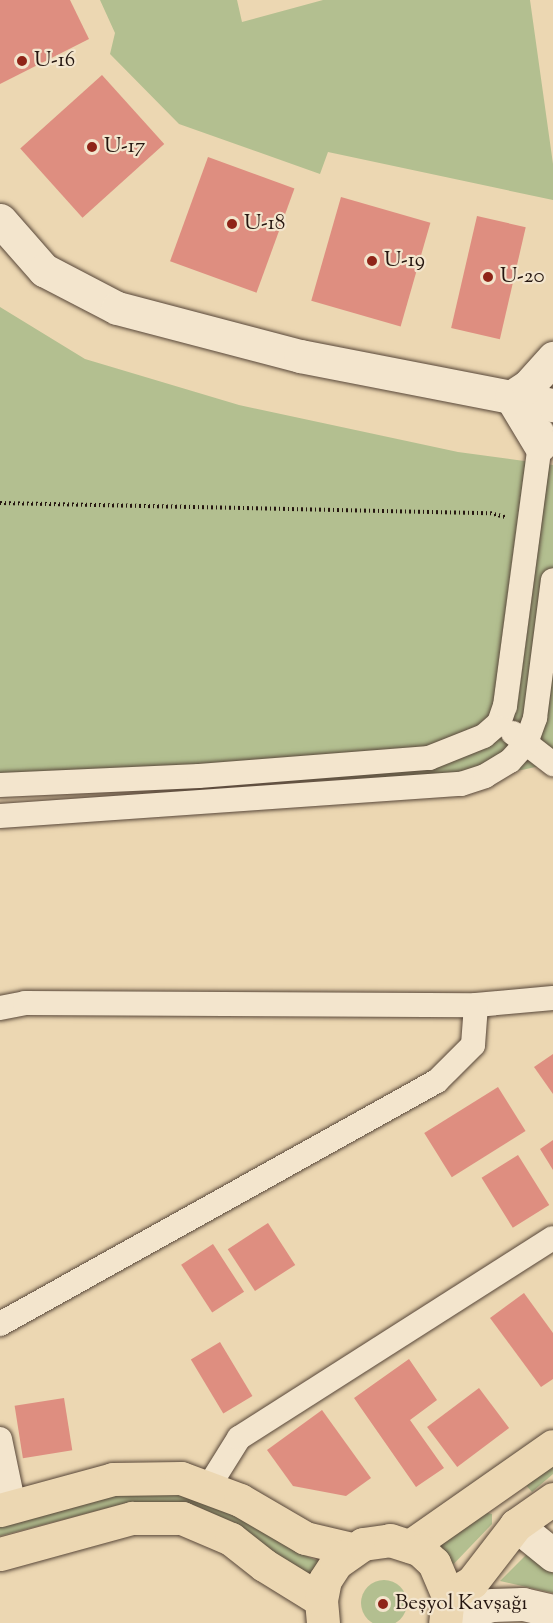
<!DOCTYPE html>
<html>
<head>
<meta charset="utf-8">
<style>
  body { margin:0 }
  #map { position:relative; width:553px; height:1623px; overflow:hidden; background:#ecd7b2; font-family:"Sorts Mill Goudy",serif }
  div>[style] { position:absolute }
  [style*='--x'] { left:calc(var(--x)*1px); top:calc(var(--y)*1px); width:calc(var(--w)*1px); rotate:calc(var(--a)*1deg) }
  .green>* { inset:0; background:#b3bf90 }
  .round { border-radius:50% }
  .building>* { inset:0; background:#de8e80; transform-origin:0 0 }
  .path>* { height:4px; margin-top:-2px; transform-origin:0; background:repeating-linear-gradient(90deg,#251610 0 1.5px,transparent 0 4.5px) }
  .roads { filter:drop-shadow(0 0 2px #574638) drop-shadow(0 0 2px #574638) }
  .street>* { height:24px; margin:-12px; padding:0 12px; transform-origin:12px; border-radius:12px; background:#f3e5cd }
  .secondary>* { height:33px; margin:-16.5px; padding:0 16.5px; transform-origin:16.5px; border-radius:16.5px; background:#f3e5cd }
  .primary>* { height:33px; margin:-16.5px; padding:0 16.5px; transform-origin:16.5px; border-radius:16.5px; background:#ecd7b2 }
  .dots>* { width:16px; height:16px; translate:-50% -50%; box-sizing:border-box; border:3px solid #f3e5cd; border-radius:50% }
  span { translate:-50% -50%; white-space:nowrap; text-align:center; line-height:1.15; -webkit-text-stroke:4.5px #f3e5cd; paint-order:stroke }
  .poi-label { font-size:21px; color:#251610 }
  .left { translate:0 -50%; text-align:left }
</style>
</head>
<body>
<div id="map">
  <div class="green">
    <i style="clip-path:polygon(100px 0,237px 0,242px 22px,323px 0,530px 0,553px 164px,553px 200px,328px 152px,320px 174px,179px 124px,110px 54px,115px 33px)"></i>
    <i style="clip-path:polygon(0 307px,85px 359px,239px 405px,458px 452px,553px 465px,553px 763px,522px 770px,0 797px)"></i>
    <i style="clip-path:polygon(553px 1460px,553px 1474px,532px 1492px,523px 1482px)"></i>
    <i style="clip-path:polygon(180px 1492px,255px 1524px,294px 1551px,323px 1563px,310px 1591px,235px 1526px,199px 1507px,171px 1503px,126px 1503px,0 1536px,0 1524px,103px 1495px)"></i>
    <i style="clip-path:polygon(484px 1512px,492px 1514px,492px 1524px,446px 1572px,422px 1548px)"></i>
    <i style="clip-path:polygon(527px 1554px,553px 1573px,553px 1593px,500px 1581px)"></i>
    <i class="round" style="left:361px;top:1580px;width:46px;height:46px"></i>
  </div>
  <div class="building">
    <i style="clip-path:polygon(0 0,70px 0,89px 39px,0 84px)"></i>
    <i style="left:102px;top:75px;width:93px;height:110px;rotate:48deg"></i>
    <i style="left:208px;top:157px;width:92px;height:111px;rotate:20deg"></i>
    <i style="left:341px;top:197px;width:93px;height:108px;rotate:16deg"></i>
    <i style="left:477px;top:216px;width:50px;height:115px;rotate:13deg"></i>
    <i style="clip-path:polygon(553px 1054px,553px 1094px,534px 1067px)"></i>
    <i style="left:498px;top:1087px;width:52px;height:87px;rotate:58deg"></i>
    <i style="clip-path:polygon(553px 1140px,553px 1170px,540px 1149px)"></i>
    <i style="left:518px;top:1155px;width:59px;height:43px;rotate:58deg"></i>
    <i style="left:268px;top:1223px;width:50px;height:48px;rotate:57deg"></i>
    <i style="left:213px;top:1244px;width:57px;height:38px;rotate:57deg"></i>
    <i style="clip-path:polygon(524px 1293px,553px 1333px,553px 1379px,541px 1387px,490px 1318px)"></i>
    <i style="left:220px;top:1342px;width:63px;height:34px;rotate:59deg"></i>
    <i style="clip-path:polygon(409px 1359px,437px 1400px,410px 1420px,444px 1468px,416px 1487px,354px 1398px)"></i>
    <i style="left:479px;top:1388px;width:50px;height:65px;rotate:53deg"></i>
    <i style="left:64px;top:1398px;width:53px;height:50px;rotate:81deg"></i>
    <i style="clip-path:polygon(322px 1410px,371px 1478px,346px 1496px,293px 1486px,267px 1450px)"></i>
  </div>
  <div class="path">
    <i style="--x:0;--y:503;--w:490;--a:1.2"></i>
    <i style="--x:490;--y:513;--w:16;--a:15"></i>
  </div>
  <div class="roads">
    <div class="street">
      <i style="--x:513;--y:733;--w:51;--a:37.8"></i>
      <i style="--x:0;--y:785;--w:199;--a:-2.6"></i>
      <i style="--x:199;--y:776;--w:231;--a:-4.5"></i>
      <i style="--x:429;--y:758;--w:59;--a:-21.8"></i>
      <i style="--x:484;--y:736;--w:20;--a:-41"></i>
      <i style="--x:499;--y:723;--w:18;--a:-71"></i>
      <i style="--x:505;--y:706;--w:278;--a:-82.4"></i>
      <i style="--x:0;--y:816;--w:462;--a:-4"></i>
      <i style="--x:461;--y:784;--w:25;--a:-18"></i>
      <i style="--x:485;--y:776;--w:29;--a:-31"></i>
      <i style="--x:510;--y:761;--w:24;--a:-48"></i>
      <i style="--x:526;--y:743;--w:27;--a:-70"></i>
      <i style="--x:535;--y:718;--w:139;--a:-82.6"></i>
      <i style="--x:0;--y:1008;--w:25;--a:-11"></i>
      <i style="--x:25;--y:1003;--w:451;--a:0.3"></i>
      <i style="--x:476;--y:1005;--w:77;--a:-5.2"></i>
      <i style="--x:0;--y:1324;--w:500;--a:-29.08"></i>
      <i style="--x:437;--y:1081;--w:51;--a:-45"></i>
      <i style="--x:473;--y:1045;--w:40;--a:-85.7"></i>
      <i style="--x:0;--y:1439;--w:68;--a:78.2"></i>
      <i style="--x:209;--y:1486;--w:57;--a:-58"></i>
      <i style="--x:239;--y:1438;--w:372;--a:-32.5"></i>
    </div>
    <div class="secondary">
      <i style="--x:0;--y:220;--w:67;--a:48.7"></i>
      <i style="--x:44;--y:270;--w:82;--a:27.5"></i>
      <i style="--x:117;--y:308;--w:189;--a:14.7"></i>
      <i style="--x:300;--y:356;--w:258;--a:11"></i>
      <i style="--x:540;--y:445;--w:56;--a:-121.1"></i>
      <i style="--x:511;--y:397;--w:20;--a:-33"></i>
      <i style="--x:528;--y:386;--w:38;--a:-48"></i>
      <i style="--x:516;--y:1525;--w:48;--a:39"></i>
      <i style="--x:447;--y:1618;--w:47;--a:-16.1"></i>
      <i style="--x:492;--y:1605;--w:31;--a:-2"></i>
      <i style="--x:523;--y:1604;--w:31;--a:13"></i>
    </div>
    <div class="primary">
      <i style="--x:0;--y:1510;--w:117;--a:-15.3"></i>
      <i style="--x:113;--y:1479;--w:68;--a:-0.8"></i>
      <i style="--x:181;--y:1478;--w:63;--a:20.4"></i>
      <i style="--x:240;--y:1500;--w:75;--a:30.3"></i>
      <i style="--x:305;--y:1538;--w:47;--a:13.4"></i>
      <i style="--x:410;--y:1546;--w:174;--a:-35"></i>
      <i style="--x:0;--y:1554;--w:137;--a:-15.3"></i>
      <i style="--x:132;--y:1518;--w:50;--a:0"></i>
      <i style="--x:182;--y:1518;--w:53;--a:23.2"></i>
      <i style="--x:231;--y:1539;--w:42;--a:38.2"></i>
      <i style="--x:264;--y:1565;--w:67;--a:31.6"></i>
      <i style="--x:448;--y:1596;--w:28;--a:-30"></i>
      <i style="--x:472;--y:1582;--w:72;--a:-52.3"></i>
      <i style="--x:516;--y:1525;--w:45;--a:-35.1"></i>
      <i style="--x:323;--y:1623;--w:23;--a:-95"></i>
      <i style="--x:321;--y:1600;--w:20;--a:-79"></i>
      <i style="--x:325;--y:1580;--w:20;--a:-57"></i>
      <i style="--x:336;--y:1563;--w:33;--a:-35"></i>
      <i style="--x:363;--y:1544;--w:27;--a:-8"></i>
      <i style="--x:390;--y:1540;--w:32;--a:18"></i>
      <i style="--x:420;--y:1550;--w:19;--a:43"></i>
      <i style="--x:434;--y:1563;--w:36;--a:67"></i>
      <i style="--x:448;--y:1596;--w:27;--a:96"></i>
    </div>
  </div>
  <div class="dots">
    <i style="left:22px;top:61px;background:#8f2418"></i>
    <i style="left:92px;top:147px;background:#8f2418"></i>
    <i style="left:232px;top:224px;background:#8f2418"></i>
    <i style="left:372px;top:261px;background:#8f2418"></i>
    <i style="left:488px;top:277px;background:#8f2418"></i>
    <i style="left:383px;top:1604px;background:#8f2418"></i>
  </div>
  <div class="poi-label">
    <span class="left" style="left:34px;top:61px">U-16</span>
    <span class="left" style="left:104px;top:147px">U-17</span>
    <span class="left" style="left:244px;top:224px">U-18</span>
    <span class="left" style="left:384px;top:261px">U-19</span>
    <span class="left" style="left:500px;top:277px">U-20</span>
    <span class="left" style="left:395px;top:1604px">Beşyol Kavşağı</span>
  </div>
</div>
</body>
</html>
